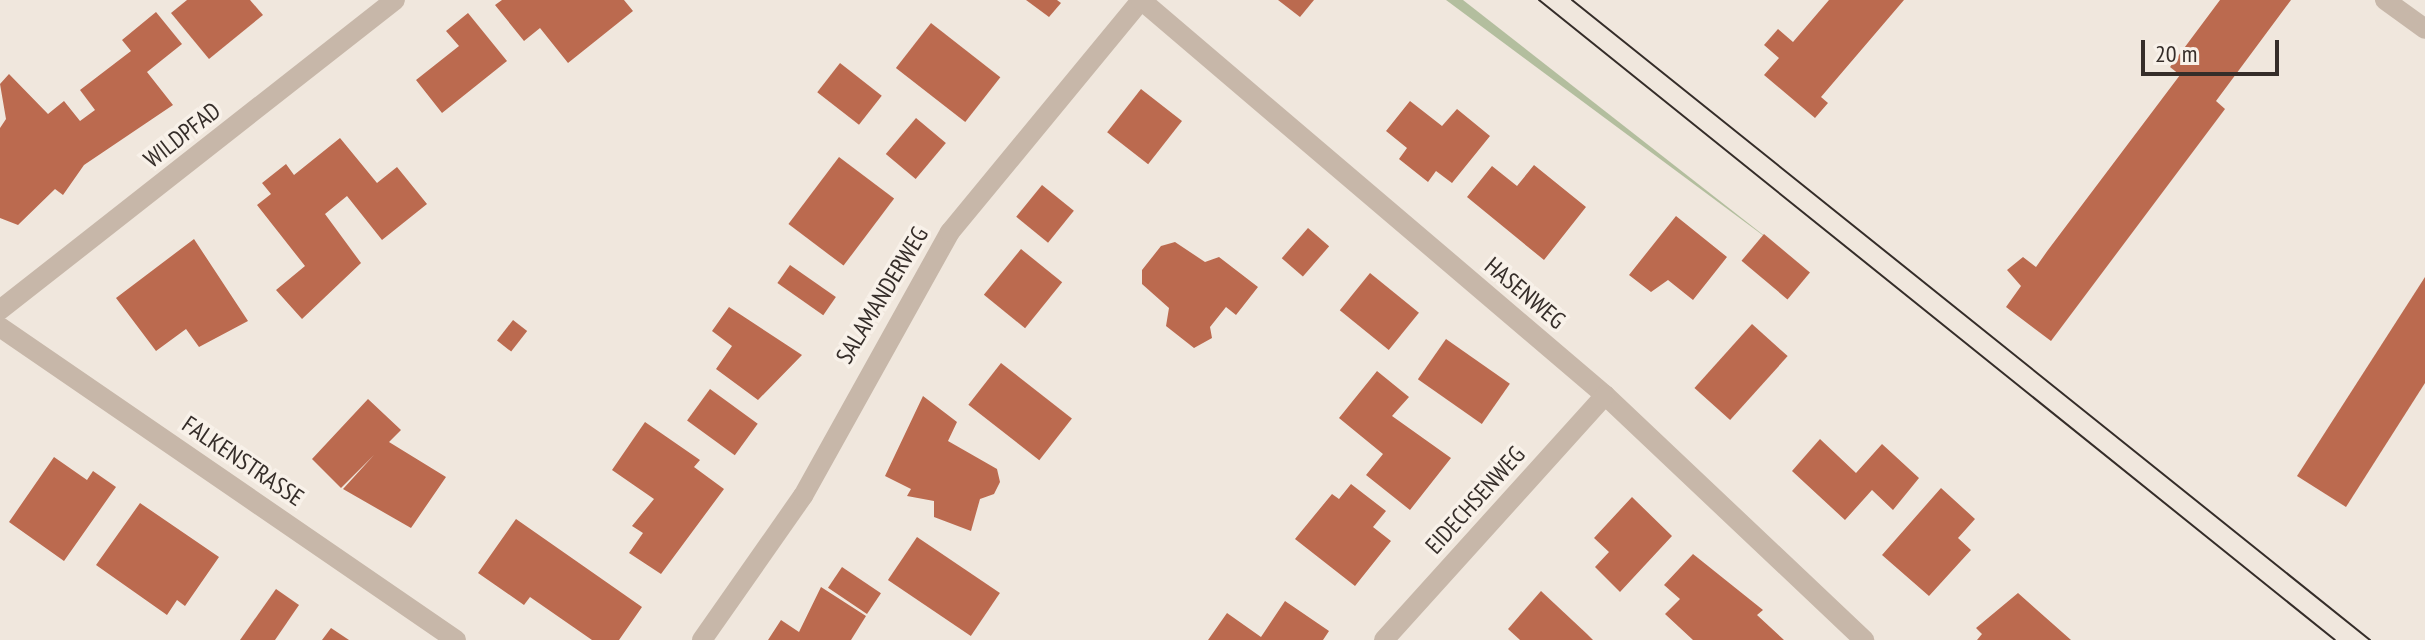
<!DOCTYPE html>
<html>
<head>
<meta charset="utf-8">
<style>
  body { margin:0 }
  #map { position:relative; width:2425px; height:640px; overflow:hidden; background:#f0e7dd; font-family:"PT Sans Narrow",sans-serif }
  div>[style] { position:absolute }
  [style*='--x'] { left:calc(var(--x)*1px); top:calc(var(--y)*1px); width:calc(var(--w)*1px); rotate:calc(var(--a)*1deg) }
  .green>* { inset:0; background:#b3be9e }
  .building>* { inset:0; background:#bb6a4f; transform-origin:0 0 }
  .street>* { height:20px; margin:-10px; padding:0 10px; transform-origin:10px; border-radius:10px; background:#c7b7a9 }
  .tram>* { height:2px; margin:-1px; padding:0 1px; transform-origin:1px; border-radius:1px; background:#352d29 }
  span { translate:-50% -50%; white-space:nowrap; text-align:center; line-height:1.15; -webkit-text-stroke:7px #f8f1e9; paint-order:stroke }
  .street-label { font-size:24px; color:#352d29 }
  .scale { position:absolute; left:2141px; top:40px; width:138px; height:36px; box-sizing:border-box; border:4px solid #352d29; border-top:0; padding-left:10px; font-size:24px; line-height:28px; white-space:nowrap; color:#352d29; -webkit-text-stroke:6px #f8f1e9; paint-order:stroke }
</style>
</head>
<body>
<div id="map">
  <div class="green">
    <i style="clip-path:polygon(1446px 0,1463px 0,1780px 248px)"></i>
  </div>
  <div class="building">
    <i style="clip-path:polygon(187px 0,250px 0,263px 15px,209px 59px,171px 13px)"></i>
    <i style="clip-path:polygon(502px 0,624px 0,633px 11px,568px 63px,540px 28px,524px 41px,495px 5px)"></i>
    <i style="clip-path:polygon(1026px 0,1057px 0,1061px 3px,1049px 17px)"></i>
    <i style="clip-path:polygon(1278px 0,1314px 0,1300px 17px)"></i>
    <i style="clip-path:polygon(1829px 0,1904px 0,1821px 97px,1828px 103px,1815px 118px,1764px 75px,1779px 58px,1764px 45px,1778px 29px,1793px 42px)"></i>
    <i style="clip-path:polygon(2220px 0,2291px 0,2216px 101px,2225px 109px,2051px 341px,2006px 307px,2021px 286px,2007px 270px,2023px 257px,2036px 267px,2048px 250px,2180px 75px,2170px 67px)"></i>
    <i style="clip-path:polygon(156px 12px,182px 44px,147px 72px,173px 105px,84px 165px,63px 195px,55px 189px,18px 225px,0 218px,0 128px,6px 119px,0 84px,9px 74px,48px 114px,64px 101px,80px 121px,95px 110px,80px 90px,131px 51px,122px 40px)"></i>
    <i style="clip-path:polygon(468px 13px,507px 61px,442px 113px,416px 80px,459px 46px,446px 31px)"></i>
    <i style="left:931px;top:23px;width:88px;height:57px;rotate:38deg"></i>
    <i style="left:840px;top:63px;width:53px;height:37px;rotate:38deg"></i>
    <i style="left:1141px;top:89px;width:52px;height:55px;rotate:38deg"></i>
    <i style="clip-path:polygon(1410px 101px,1442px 126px,1457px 109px,1490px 136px,1452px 183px,1436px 171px,1428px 182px,1399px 159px,1407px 148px,1386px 131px)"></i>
    <i style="left:916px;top:118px;width:39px;height:47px;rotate:40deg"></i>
    <i style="clip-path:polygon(340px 138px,377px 183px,397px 167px,427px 204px,382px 240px,347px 196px,325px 214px,361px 263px,302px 319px,276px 290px,305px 266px,257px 205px,271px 194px,262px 183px,286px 164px,294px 175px)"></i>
    <i style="left:839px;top:157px;width:69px;height:84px;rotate:37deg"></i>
    <i style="clip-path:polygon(1534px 165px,1586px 207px,1544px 260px,1467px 197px,1492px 166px,1517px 186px)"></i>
    <i style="left:1042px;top:185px;width:41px;height:41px;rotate:39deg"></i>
    <i style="clip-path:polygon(1676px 216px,1727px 257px,1693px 300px,1668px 280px,1651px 292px,1629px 275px)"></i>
    <i style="left:1308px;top:228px;width:28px;height:40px;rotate:41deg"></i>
    <i style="left:1764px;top:234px;width:60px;height:35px;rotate:40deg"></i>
    <i style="clip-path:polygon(194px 239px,248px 321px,199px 347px,186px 329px,156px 351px,116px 298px)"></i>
    <i style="clip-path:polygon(1175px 242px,1205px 262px,1219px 257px,1258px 287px,1236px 315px,1226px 307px,1210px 327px,1212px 338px,1194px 348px,1166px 326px,1169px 308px,1142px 284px,1142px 270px,1161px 246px)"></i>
    <i style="left:1021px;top:249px;width:53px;height:59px;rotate:39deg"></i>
    <i style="left:790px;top:265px;width:56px;height:22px;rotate:35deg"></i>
    <i style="left:1370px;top:273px;width:63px;height:48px;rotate:39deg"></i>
    <i style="clip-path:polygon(2425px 277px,2425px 383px,2346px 507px,2297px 476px)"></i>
    <i style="clip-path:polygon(729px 307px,802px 355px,758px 400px,716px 369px,732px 346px,712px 331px)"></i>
    <i style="left:513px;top:320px;width:18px;height:26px;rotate:38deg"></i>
    <i style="left:1752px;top:324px;width:48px;height:86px;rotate:42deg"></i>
    <i style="left:1446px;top:339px;width:78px;height:49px;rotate:35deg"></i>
    <i style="left:1001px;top:363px;width:90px;height:53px;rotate:38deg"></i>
    <i style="clip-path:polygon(1377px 371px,1409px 397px,1392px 416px,1451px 458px,1410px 510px,1366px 475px,1383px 454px,1339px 418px)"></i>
    <i style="left:710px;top:389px;width:59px;height:39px;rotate:36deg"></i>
    <i style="clip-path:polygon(923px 396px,957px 422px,948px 441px,997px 469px,1000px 482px,994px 494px,980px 499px,971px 531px,934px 517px,934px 501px,907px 496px,911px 489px,885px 476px)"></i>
    <i style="clip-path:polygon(368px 399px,401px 430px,389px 442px,446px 477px,411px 528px,343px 489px,374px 455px,341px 488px,312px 459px)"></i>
    <i style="clip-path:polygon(645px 422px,700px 460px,694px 467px,724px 489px,661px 574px,629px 553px,643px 533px,632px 526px,654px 499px,612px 470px)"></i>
    <i style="clip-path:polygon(1820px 439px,1856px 473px,1882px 444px,1919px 478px,1893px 510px,1872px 490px,1845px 520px,1792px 471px)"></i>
    <i style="clip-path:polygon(54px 457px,87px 480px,93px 471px,116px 487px,64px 561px,9px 522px)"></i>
    <i style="clip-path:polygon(1351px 484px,1386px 511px,1373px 527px,1391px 541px,1355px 586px,1295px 539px,1332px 494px,1339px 499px)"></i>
    <i style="clip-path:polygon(1941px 488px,1975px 519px,1958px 538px,1971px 550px,1929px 596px,1882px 555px)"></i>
    <i style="clip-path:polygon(1632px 497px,1672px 536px,1620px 592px,1595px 567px,1609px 552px,1594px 538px)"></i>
    <i style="clip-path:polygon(140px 503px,219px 557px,185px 606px,177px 600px,167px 615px,96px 565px)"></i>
    <i style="clip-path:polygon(516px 519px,642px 607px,619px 640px,592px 640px,530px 597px,524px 605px,478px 573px)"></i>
    <i style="left:917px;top:537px;width:100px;height:52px;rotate:34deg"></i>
    <i style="clip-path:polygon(1693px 554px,1763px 610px,1757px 615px,1784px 640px,1693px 640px,1665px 614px,1680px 599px,1664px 585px)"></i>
    <i style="left:842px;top:567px;width:47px;height:25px;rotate:34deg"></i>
    <i style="clip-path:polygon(821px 587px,866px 616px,851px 640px,768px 640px,781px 620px,799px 632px)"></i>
    <i style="clip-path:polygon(276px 589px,299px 605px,275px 640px,240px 640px)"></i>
    <i style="clip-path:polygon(1541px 591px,1587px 634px,1593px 640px,1520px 640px,1508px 629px)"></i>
    <i style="clip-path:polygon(2018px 593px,2071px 640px,1977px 640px,1982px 634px,1976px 628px)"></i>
    <i style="clip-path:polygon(1285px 601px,1329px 631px,1323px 640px,1208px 640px,1227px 613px,1261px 637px)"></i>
    <i style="clip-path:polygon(331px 628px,349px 640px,322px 640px)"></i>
  </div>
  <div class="street">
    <i style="--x:2385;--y:0;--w:49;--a:35.9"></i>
    <i style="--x:0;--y:310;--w:502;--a:-38.13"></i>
    <i style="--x:0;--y:327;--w:553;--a:34.47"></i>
    <i style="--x:702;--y:640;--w:176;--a:-55"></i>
    <i style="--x:803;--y:496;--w:302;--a:-60.9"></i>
    <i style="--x:950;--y:232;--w:301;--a:-50.5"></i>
    <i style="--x:1141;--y:0;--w:609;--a:40.41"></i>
    <i style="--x:1605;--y:395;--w:357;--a:43.4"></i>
    <i style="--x:1384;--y:640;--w:330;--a:-47.9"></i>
  </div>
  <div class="tram">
    <i style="--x:1539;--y:0;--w:1021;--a:38.8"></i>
    <i style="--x:1572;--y:0;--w:1023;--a:38.73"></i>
  </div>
  <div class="street-label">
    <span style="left:182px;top:135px;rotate:-38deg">WILDPFAD</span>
    <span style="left:1525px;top:293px;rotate:40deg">HASENWEG</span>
    <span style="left:882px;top:295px;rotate:-59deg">SALAMANDERWEG</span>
    <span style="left:243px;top:461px;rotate:34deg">FALKENSTRASSE</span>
    <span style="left:1475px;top:500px;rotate:-48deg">EIDECHSENWEG</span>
  </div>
  <div class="scale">20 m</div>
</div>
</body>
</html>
